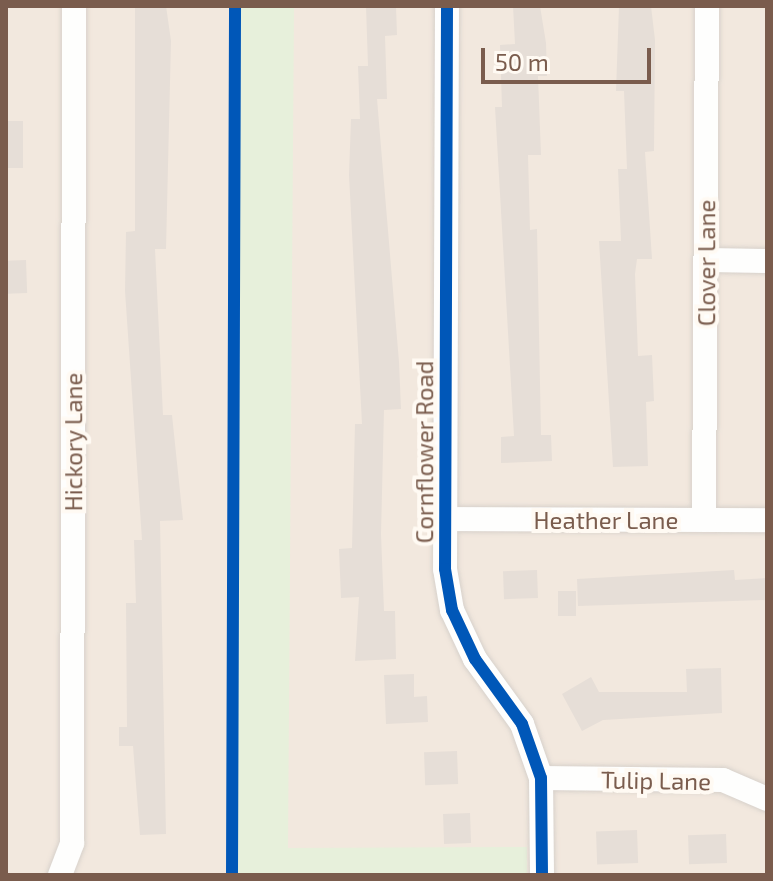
<!DOCTYPE html>
<html>
<head>
<meta charset="utf-8">
<style>
  body { margin:0 }
  #map { position:relative; width:773px; height:881px; overflow:hidden; background:#f9f5f0; font-family:"Exo 2",sans-serif }
  div>[style] { position:absolute }
  [style*='--x'] { left:calc(var(--x)*1px); top:calc(var(--y)*1px); width:calc(var(--w)*1px); rotate:calc(var(--a)*1deg) }
  .residential>* { inset:0; background:#f2e8de; transform-origin:0 0 }
  .green>* { inset:0; background:#e7f0db }
  .building>* { inset:0; background:#e6ded7; transform-origin:0 0 }
  .roads { filter:drop-shadow(0 0 2px #d7d1cb) drop-shadow(0 0 2px #d7d1cb) }
  .minor>* { height:24px; margin:-12px; padding:0 12px; transform-origin:12px; border-radius:12px; background:#fefefd }
  .cycleway>* { height:12px; margin:-6px; padding:0 6px; transform-origin:6px; border-radius:6px; background:#0057b8 }
  span { translate:-50% -50%; white-space:nowrap; text-align:center; line-height:1.15; -webkit-text-stroke:8px #fffaf3; paint-order:stroke }
  .street-label { font-size:24px; color:#7a5c4d }
  .frame { position:absolute; inset:0; border:8px solid #7a5c4d; pointer-events:none }
  .scale { position:absolute; left:481px; top:48px; width:170px; height:36px; box-sizing:border-box; border:4px solid #7a5c4d; border-top:0; padding-left:10px; font-size:24px; line-height:28px; white-space:nowrap; color:#7a5c4d; -webkit-text-stroke:6px #fffaf3; paint-order:stroke }
</style>
</head>
<body>
<div id="map">
  <div class="residential">
    <i style="left:6px;top:6px;width:761px;height:869px"></i>
  </div>
  <div class="green">
    <i style="clip-path:polygon(235px 6px,294px 6px,288px 848px,527px 847px,527px 875px,233px 875px)"></i>
  </div>
  <div class="building">
    <i style="clip-path:polygon(135px 6px,166px 6px,171px 41px,166px 249px,155px 249px,163px 415px,172px 415px,183px 520px,160px 521px,166px 834px,140px 835px,133px 746px,119px 746px,119px 727px,127px 727px,126px 603px,136px 603px,134px 540px,142px 540px,125px 291px,126px 232px,135px 231px)"></i>
    <i style="clip-path:polygon(366px 6px,396px 6px,397px 35px,385px 36px,387px 99px,377px 99px,399px 362px,401px 409px,384px 410px,381px 534px,384px 611px,395px 611px,396px 659px,355px 661px,359px 597px,341px 598px,339px 549px,352px 548px,355px 424px,362px 424px,349px 175px,351px 119px,360px 119px,358px 66px,368px 66px)"></i>
    <i style="clip-path:polygon(513px 6px,540px 6px,546px 43px,547px 76px,538px 76px,541px 155px,528px 155px,530px 230px,537px 229px,541px 435px,551px 435px,552px 461px,501px 463px,501px 437px,514px 436px,495px 107px,502px 107px,500px 45px,515px 44px)"></i>
    <i style="clip-path:polygon(619px 6px,651px 6px,655px 40px,654px 151px,645px 152px,652px 259px,637px 259px,635px 274px,638px 356px,652px 355px,654px 401px,646px 402px,648px 466px,613px 467px,599px 241px,621px 241px,618px 169px,627px 169px,624px 91px,616px 91px)"></i>
    <i style="left:6px;top:121px;width:17px;height:47px"></i>
    <i style="left:26px;top:260px;width:33px;height:20px;rotate:88deg"></i>
    <i style="left:537px;top:570px;width:28px;height:34px;rotate:88deg"></i>
    <i style="clip-path:polygon(734px 570px,735px 580px,767px 578px,767px 600px,578px 606px,577px 579px)"></i>
    <i style="left:558px;top:591px;width:18px;height:25px"></i>
    <i style="clip-path:polygon(721px 668px,722px 713px,603px 720px,582px 731px,562px 694px,591px 677px,599px 692px,687px 692px,686px 669px)"></i>
    <i style="clip-path:polygon(414px 674px,414px 697px,427px 696px,428px 722px,386px 724px,384px 675px)"></i>
    <i style="left:457px;top:751px;width:33px;height:33px;rotate:88deg"></i>
    <i style="left:470px;top:813px;width:30px;height:27px;rotate:88deg"></i>
    <i style="left:637px;top:830px;width:33px;height:41px;rotate:88deg"></i>
    <i style="left:726px;top:834px;width:29px;height:38px;rotate:88deg"></i>
  </div>
  <div class="roads">
    <div class="minor">
      <i style="--x:447;--y:6;--w:563;--a:90.2"></i>
      <i style="--x:445;--y:569;--w:42;--a:80.3"></i>
      <i style="--x:452;--y:610;--w:54;--a:64.9"></i>
      <i style="--x:475;--y:659;--w:80;--a:54.1"></i>
      <i style="--x:522;--y:724;--w:57;--a:70.6"></i>
      <i style="--x:541;--y:778;--w:97;--a:89.4"></i>
      <i style="--x:706;--y:260;--w:61;--a:0.9"></i>
      <i style="--x:446;--y:519;--w:321;--a:0.2"></i>
      <i style="--x:704;--y:520;--w:514;--a:-89.67"></i>
      <i style="--x:541;--y:778;--w:182;--a:0.6"></i>
      <i style="--x:723;--y:780;--w:48;--a:23.4"></i>
      <i style="--x:60;--y:875;--w:34;--a:-69"></i>
      <i style="--x:72;--y:843;--w:837;--a:-89.86"></i>
    </div>
  </div>
  <div class="cycleway">
    <i style="--x:447;--y:6;--w:563;--a:90.2"></i>
    <i style="--x:445;--y:569;--w:42;--a:80.3"></i>
    <i style="--x:452;--y:610;--w:54;--a:64.9"></i>
    <i style="--x:475;--y:659;--w:80;--a:54.1"></i>
    <i style="--x:522;--y:724;--w:57;--a:70.6"></i>
    <i style="--x:541;--y:778;--w:97;--a:89.4"></i>
    <i style="--x:232;--y:875;--w:869;--a:-89.8"></i>
  </div>
  <div class="street-label">
    <span style="left:706px;top:263px;rotate:-90deg">Clover Lane</span>
    <span style="left:73px;top:442px;rotate:-90deg">Hickory Lane</span>
    <span style="left:424px;top:452px;rotate:-90deg">Cornflower Road</span>
    <span style="left:606px;top:520px">Heather Lane</span>
    <span style="left:656px;top:780px;rotate:1deg">Tulip Lane</span>
  </div>
  <div class="frame"></div>
  <div class="scale">50 m</div>
</div>
</body>
</html>
